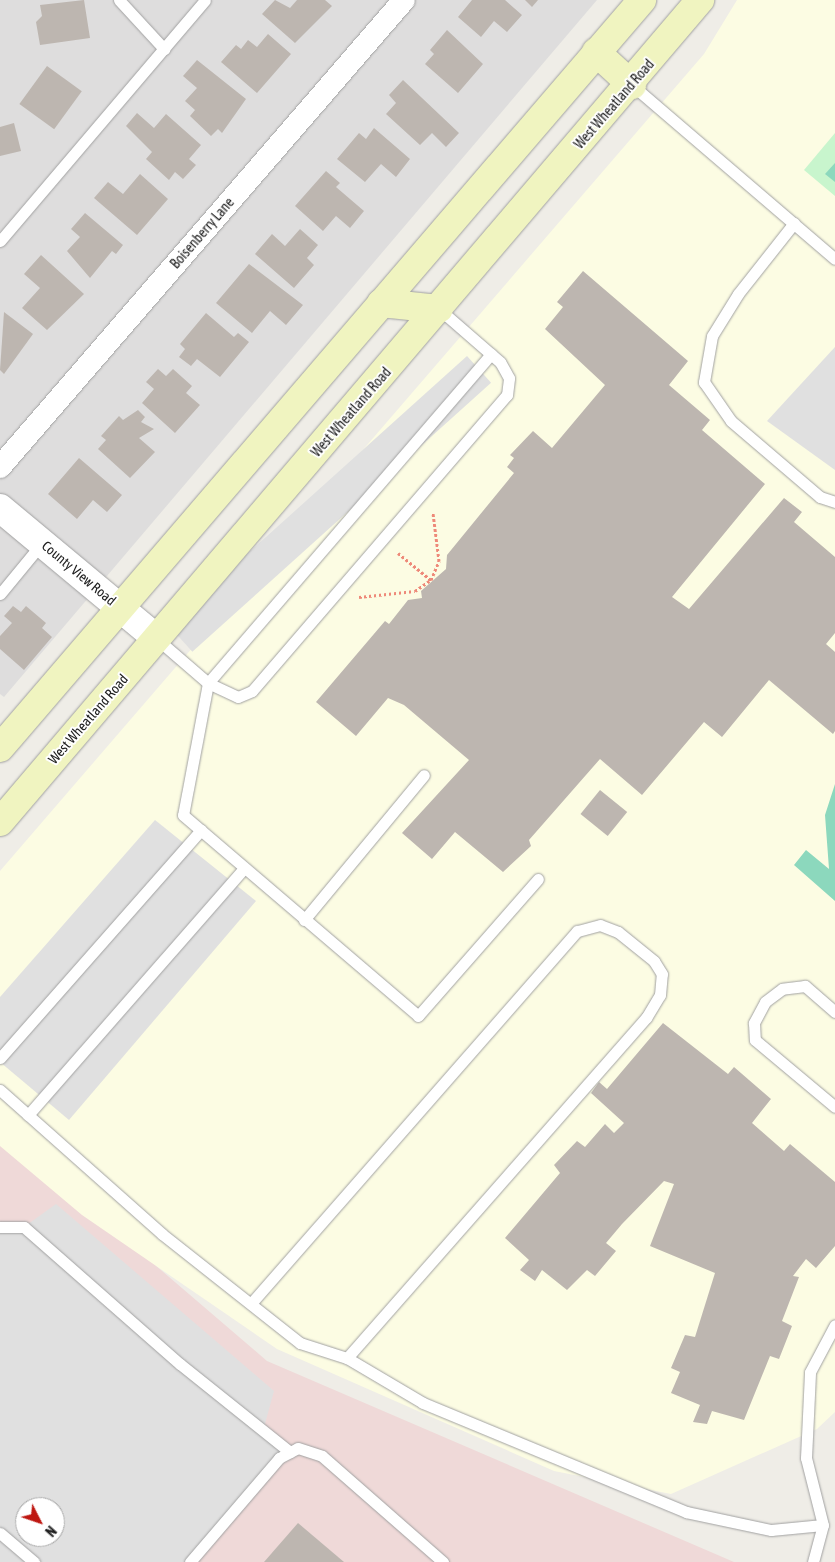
<!DOCTYPE html>
<html>
<head>
<meta charset="utf-8">
<style>
  body { margin:0 }
  #map { position:relative; width:835px; height:1562px; overflow:hidden; background:#efede7; font-family:"Asap Condensed",sans-serif }
  div>[style] { position:absolute }
  [style*='--x'] { left:calc(var(--x)*1px); top:calc(var(--y)*1px); width:calc(var(--w)*1px); rotate:calc(var(--a)*1deg) }
  .residential>* { inset:0; background:#dedddd }
  .commercial>* { inset:0; background:#efd9d8 }
  .education>* { inset:0; background:#fcfce3 }
  .park>* { inset:0; background:#c8f5cd }
  .pitch>* { inset:0; background:#8cd8bd }
  .parking>* { inset:0; background:#e0e0e0; transform-origin:0 0 }
  .building>* { inset:0; background:#bdb6b0; transform-origin:0 0 }
  .path>* { height:3px; margin-top:-1.5px; transform-origin:0; background:repeating-linear-gradient(90deg,#ee8979 0 2.5px,transparent 0 5px) }
  .roads { filter:drop-shadow(0 0 1px #a1a1a1) drop-shadow(0 0 1px #a1a1a1) }
  .service>* { height:11px; margin:-5.5px; padding:0 5.5px; transform-origin:5.5px; border-radius:5.5px; background:#fff }
  .minor>* { height:22px; margin:-11px; padding:0 11px; transform-origin:11px; border-radius:11px; background:#fff }
  .tertiary>* { height:28px; margin:-14px; padding:0 14px; transform-origin:14px; border-radius:14px; background:#fff }
  .secondary>* { height:28px; margin:-14px; padding:0 14px; transform-origin:14px; border-radius:14px; background:#f0f4c0 }
  span { translate:-50% -50%; white-space:nowrap; text-align:center; line-height:1.15; -webkit-text-stroke:4px #fff; paint-order:stroke }
  .street-label { font-size:14px; color:#202020 }
  .north { position:absolute; left:15px; top:1497px; width:50px; height:50px; box-sizing:border-box; background:#fff; border:1px solid #a6a6a6; border-radius:50%; rotate:131deg; font-size:14px; font-weight:700; line-height:20px; text-align:center; color:#202020 }
  .north::after { content:''; display:block; margin:auto; width:18px; height:22px; background:#be1711; clip-path:polygon(50% 0,100% 100%,50% 72%,0 100%) }
</style>
</head>
<body>
<div id="map">
  <div class="residential">
    <i style="clip-path:polygon(0 0,597px 0,4px 697px,0 694px)"></i>
  </div>
  <div class="commercial">
    <i style="clip-path:polygon(evenodd,0 1132px,267px 1361px,734px 1562px,0 1562px,0 1132px,25px 1507px,55px 1507px,55px 1537px,25px 1537px,25px 1507px)"></i>
  </div>
  <div class="education">
    <i style="clip-path:polygon(737px 0,835px 0,835px 1412px,817px 1429px,671px 1494px,554px 1471px,277px 1349px,82px 1215px,0 1146px,0 871px,704px 54px)"></i>
  </div>
  <div class="park">
    <i style="clip-path:polygon(835px 133px,835px 196px,804px 170px)"></i>
  </div>
  <div class="pitch">
    <i style="clip-path:polygon(835px 163px,835px 182px,825px 174px)"></i>
    <i style="clip-path:polygon(835px 784px,835px 901px,794px 865px,806px 850px,829px 869px,825px 815px)"></i>
  </div>
  <div class="parking">
    <i style="clip-path:polygon(835px 347px,835px 470px,767px 421px)"></i>
    <i style="left:467px;top:356px;width:36px;height:402px;rotate:48deg"></i>
    <i style="clip-path:polygon(155px 820px,256px 901px,69px 1120px,0 1062px,0 997px)"></i>
    <i style="clip-path:polygon(evenodd,56px 1204px,274px 1391px,263px 1431px,290px 1452px,190px 1562px,0 1562px,0 1227px,24px 1227px,56px 1204px,25px 1507px,55px 1507px,55px 1537px,25px 1537px,25px 1507px)"></i>
  </div>
  <div class="building">
    <i style="clip-path:polygon(84px 0,90px 38px,40px 45px,36px 22px,42px 16px,40px 5px)"></i>
    <i style="clip-path:polygon(275px 0,290px 8px,297px 0,325px 0,332px 6px,295px 43px,262px 14px)"></i>
    <i style="clip-path:polygon(472px 0,505px 0,522px 15px,507px 32px,494px 21px,481px 37px,458px 17px)"></i>
    <i style="clip-path:polygon(525px 0,538px 0,532px 7px)"></i>
    <i style="clip-path:polygon(447px 30px,483px 64px,458px 93px,425px 64px,434px 54px,430px 50px)"></i>
    <i style="clip-path:polygon(268px 34px,291px 54px,257px 93px,221px 62px,236px 45px,241px 49px,248px 40px,257px 47px)"></i>
    <i style="clip-path:polygon(197px 60px,246px 99px,222px 133px,218px 129px,211px 136px,190px 116px,195px 110px,185px 101px,197px 88px,183px 76px)"></i>
    <i style="left:47px;top:66px;width:43px;height:47px;rotate:36deg"></i>
    <i style="clip-path:polygon(403px 80px,459px 133px,446px 147px,432px 133px,420px 145px,386px 114px,396px 103px,389px 95px)"></i>
    <i style="clip-path:polygon(137px 113px,154px 128px,166px 114px,201px 145px,189px 159px,196px 165px,183px 179px,175px 172px,169px 180px,146px 159px,152px 152px,126px 126px)"></i>
    <i style="clip-path:polygon(14px 123px,21px 151px,0 156px,0 127px)"></i>
    <i style="clip-path:polygon(374px 128px,410px 159px,396px 177px,381px 164px,365px 182px,337px 159px,359px 133px,366px 139px)"></i>
    <i style="clip-path:polygon(326px 171px,340px 183px,336px 187px,364px 211px,350px 228px,336px 216px,323px 231px,295px 206px)"></i>
    <i style="clip-path:polygon(140px 174px,168px 199px,137px 235px,94px 198px,108px 182px,123px 194px)"></i>
    <i style="clip-path:polygon(85px 213px,123px 245px,116px 254px,112px 251px,90px 278px,67px 251px,80px 237px,71px 229px)"></i>
    <i style="clip-path:polygon(300px 229px,318px 245px,307px 258px,314px 265px,294px 288px,255px 254px,272px 234px,285px 246px)"></i>
    <i style="clip-path:polygon(41px 255px,84px 294px,47px 330px,22px 308px,40px 288px,24px 274px)"></i>
    <i style="clip-path:polygon(249px 264px,303px 305px,286px 325px,270px 311px,252px 333px,216px 303px)"></i>
    <i style="clip-path:polygon(583px 271px,688px 361px,669px 385px,710px 420px,702px 430px,765px 484px,672px 597px,689px 609px,784px 498px,802px 512px,794px 522px,835px 557px,835px 633px,826px 644px,835px 652px,835px 731px,833px 734px,769px 680px,722px 737px,704px 722px,642px 795px,600px 759px,529px 840px,531px 846px,503px 872px,455px 832px,432px 859px,402px 833px,469px 760px,404px 705px,388px 698px,356px 736px,316px 702px,385px 621px,389px 624px,408px 600px,422px 598px,421px 591px,446px 569px,447px 555px,514px 473px,507px 467px,514px 458px,510px 455px,533px 431px,552px 448px,605px 385px,545px 329px,563px 307px,557px 302px)"></i>
    <i style="clip-path:polygon(4px 312px,33px 334px,4px 374px,0 370px)"></i>
    <i style="clip-path:polygon(206px 313px,234px 337px,238px 333px,249px 342px,220px 377px,197px 359px,191px 366px,179px 357px,185px 349px,180px 344px)"></i>
    <i style="clip-path:polygon(158px 369px,166px 376px,173px 369px,192px 386px,186px 393px,200px 405px,175px 433px,142px 403px,154px 389px,146px 382px)"></i>
    <i style="clip-path:polygon(138px 410px,145px 417px,141px 422px,154px 429px,139px 438px,155px 452px,130px 478px,98px 449px,106px 440px,101px 436px,119px 416px,123px 420px)"></i>
    <i style="clip-path:polygon(79px 458px,122px 495px,107px 512px,93px 500px,77px 519px,48px 494px)"></i>
    <i style="clip-path:polygon(13px 606px,21px 612px,26px 606px,46px 623px,42px 628px,52px 637px,24px 670px,0 649px,0 636px,12px 623px,4px 616px)"></i>
    <i style="left:600px;top:790px;width:35px;height:31px;rotate:39deg"></i>
    <i style="clip-path:polygon(663px 1023px,728px 1074px,734px 1067px,771px 1099px,752px 1123px,784px 1151px,790px 1144px,835px 1182px,835px 1246px,816px 1268px,806px 1259px,793px 1276px,799px 1277px,782px 1321px,792px 1326px,779px 1359px,770px 1356px,744px 1420px,712px 1411px,707px 1424px,693px 1422px,700px 1405px,671px 1393px,680px 1372px,671px 1368px,685px 1335px,695px 1337px,715px 1273px,650px 1246px,674px 1184px,664px 1181px,622px 1224px,606px 1243px,616px 1251px,595px 1276px,587px 1270px,567px 1290px,542px 1270px,535px 1281px,520px 1270px,529px 1260px,505px 1238px,560px 1173px,554px 1165px,577px 1141px,585px 1147px,605px 1124px,614px 1133px,624px 1123px,591px 1093px,599px 1082px,607px 1089px)"></i>
    <i style="clip-path:polygon(298px 1523px,344px 1562px,264px 1562px)"></i>
  </div>
  <div class="path">
    <i style="--x:398;--y:553;--w:43;--a:39.3"></i>
    <i style="--x:359;--y:597;--w:56;--a:-6.1"></i>
    <i style="--x:415;--y:591;--w:19;--a:-35"></i>
    <i style="--x:431;--y:580;--w:21;--a:-67"></i>
    <i style="--x:439;--y:561;--w:48;--a:-97.1"></i>
  </div>
  <div class="roads">
    <div class="service">
      <i style="--x:119;--y:0;--w:67;--a:47.4"></i>
      <i style="--x:632;--y:85;--w:267;--a:40.6"></i>
      <i style="--x:794;--y:223;--w:90;--a:128.3"></i>
      <i style="--x:738;--y:294;--w:49;--a:121.8"></i>
      <i style="--x:712;--y:336;--w:47;--a:99.9"></i>
      <i style="--x:704;--y:382;--w:47;--a:55.3"></i>
      <i style="--x:731;--y:421;--w:117;--a:40.5"></i>
      <i style="--x:820;--y:497;--w:16;--a:18"></i>
      <i style="--x:0;--y:241;--w:316;--a:-49.6"></i>
      <i style="--x:491;--y:354;--w:434;--a:130.7"></i>
      <i style="--x:208;--y:683;--w:134;--a:100.7"></i>
      <i style="--x:183;--y:815;--w:309;--a:40.5"></i>
      <i style="--x:418;--y:1016;--w:182;--a:-48.8"></i>
      <i style="--x:0;--y:594;--w:66;--a:-50.5"></i>
      <i style="--x:157;--y:639;--w:67;--a:40.8"></i>
      <i style="--x:208;--y:683;--w:33;--a:25"></i>
      <i style="--x:238;--y:697;--w:15;--a:-23"></i>
      <i style="--x:252;--y:691;--w:391;--a:-49.3"></i>
      <i style="--x:507;--y:395;--w:17;--a:-83"></i>
      <i style="--x:509;--y:378;--w:18;--a:-119"></i>
      <i style="--x:500;--y:362;--w:81;--a:-139"></i>
      <i style="--x:304;--y:920;--w:188;--a:-50.4"></i>
      <i style="--x:835;--y:1012;--w:40;--a:-139"></i>
      <i style="--x:805;--y:986;--w:23;--a:173"></i>
      <i style="--x:782;--y:989;--w:21;--a:143"></i>
      <i style="--x:765;--y:1002;--w:24;--a:118"></i>
      <i style="--x:754;--y:1023;--w:17;--a:87"></i>
      <i style="--x:755;--y:1040;--w:104;--a:39.9"></i>
      <i style="--x:0;--y:1058;--w:304;--a:-48.6"></i>
      <i style="--x:0;--y:1090;--w:217;--a:41.6"></i>
      <i style="--x:162;--y:1234;--w:176;--a:38.3"></i>
      <i style="--x:300;--y:1343;--w:49;--a:17.7"></i>
      <i style="--x:347;--y:1358;--w:453;--a:-48.7"></i>
      <i style="--x:646;--y:1018;--w:27;--a:-59"></i>
      <i style="--x:660;--y:995;--w:21;--a:-85"></i>
      <i style="--x:662;--y:974;--w:15;--a:-122"></i>
      <i style="--x:654;--y:961;--w:46;--a:-141.1"></i>
      <i style="--x:618;--y:932;--w:19;--a:-159"></i>
      <i style="--x:600;--y:925;--w:24;--a:165"></i>
      <i style="--x:577;--y:931;--w:495;--a:131.2"></i>
      <i style="--x:28;--y:1115;--w:328;--a:-48.8"></i>
      <i style="--x:0;--y:1227;--w:24;--a:0"></i>
      <i style="--x:24;--y:1227;--w:208;--a:41.3"></i>
      <i style="--x:180;--y:1364;--w:141;--a:38.7"></i>
      <i style="--x:347;--y:1358;--w:88;--a:30.6"></i>
      <i style="--x:423;--y:1403;--w:285;--a:22.5"></i>
      <i style="--x:686;--y:1512;--w:87;--a:12"></i>
      <i style="--x:771;--y:1530;--w:52;--a:-5.5"></i>
      <i style="--x:823;--y:1525;--w:69;--a:-104.2"></i>
      <i style="--x:806;--y:1458;--w:86;--a:-87.3"></i>
      <i style="--x:810;--y:1372;--w:53;--a:-62"></i>
      <i style="--x:0;--y:1533;--w:45;--a:40.5"></i>
      <i style="--x:190;--y:1562;--w:137;--a:-49.4"></i>
      <i style="--x:279;--y:1458;--w:21;--a:-28"></i>
      <i style="--x:298;--y:1448;--w:25;--a:18"></i>
      <i style="--x:322;--y:1456;--w:161;--a:41.2"></i>
      <i style="--x:813;--y:1562;--w:38;--a:-75"></i>
    </div>
    <div class="minor">
      <i style="--x:0;--y:467;--w:617;--a:-49.14"></i>
    </div>
    <div class="tertiary">
      <i style="--x:0;--y:508;--w:204;--a:39.8"></i>
    </div>
    <div class="secondary">
      <i style="--x:596;--y:52;--w:49;--a:42.5"></i>
      <i style="--x:381;--y:303;--w:58;--a:5.9"></i>
      <i style="--x:0;--y:748;--w:986;--a:-49.36"></i>
      <i style="--x:0;--y:822;--w:1080;--a:-49.58"></i>
    </div>
  </div>
  <div class="street-label">
    <span style="left:614px;top:104px;rotate:-49deg">West Wheatland Road</span>
    <span style="left:202px;top:233px;rotate:-49deg">Boisenberry Lane</span>
    <span style="left:351px;top:412px;rotate:-49deg">West Wheatland Road</span>
    <span style="left:79px;top:573px;rotate:40deg">County View Road</span>
    <span style="left:88px;top:719px;rotate:-49deg">West Wheatland Road</span>
  </div>
  <div class="north">N</div>
</div>
</body>
</html>
